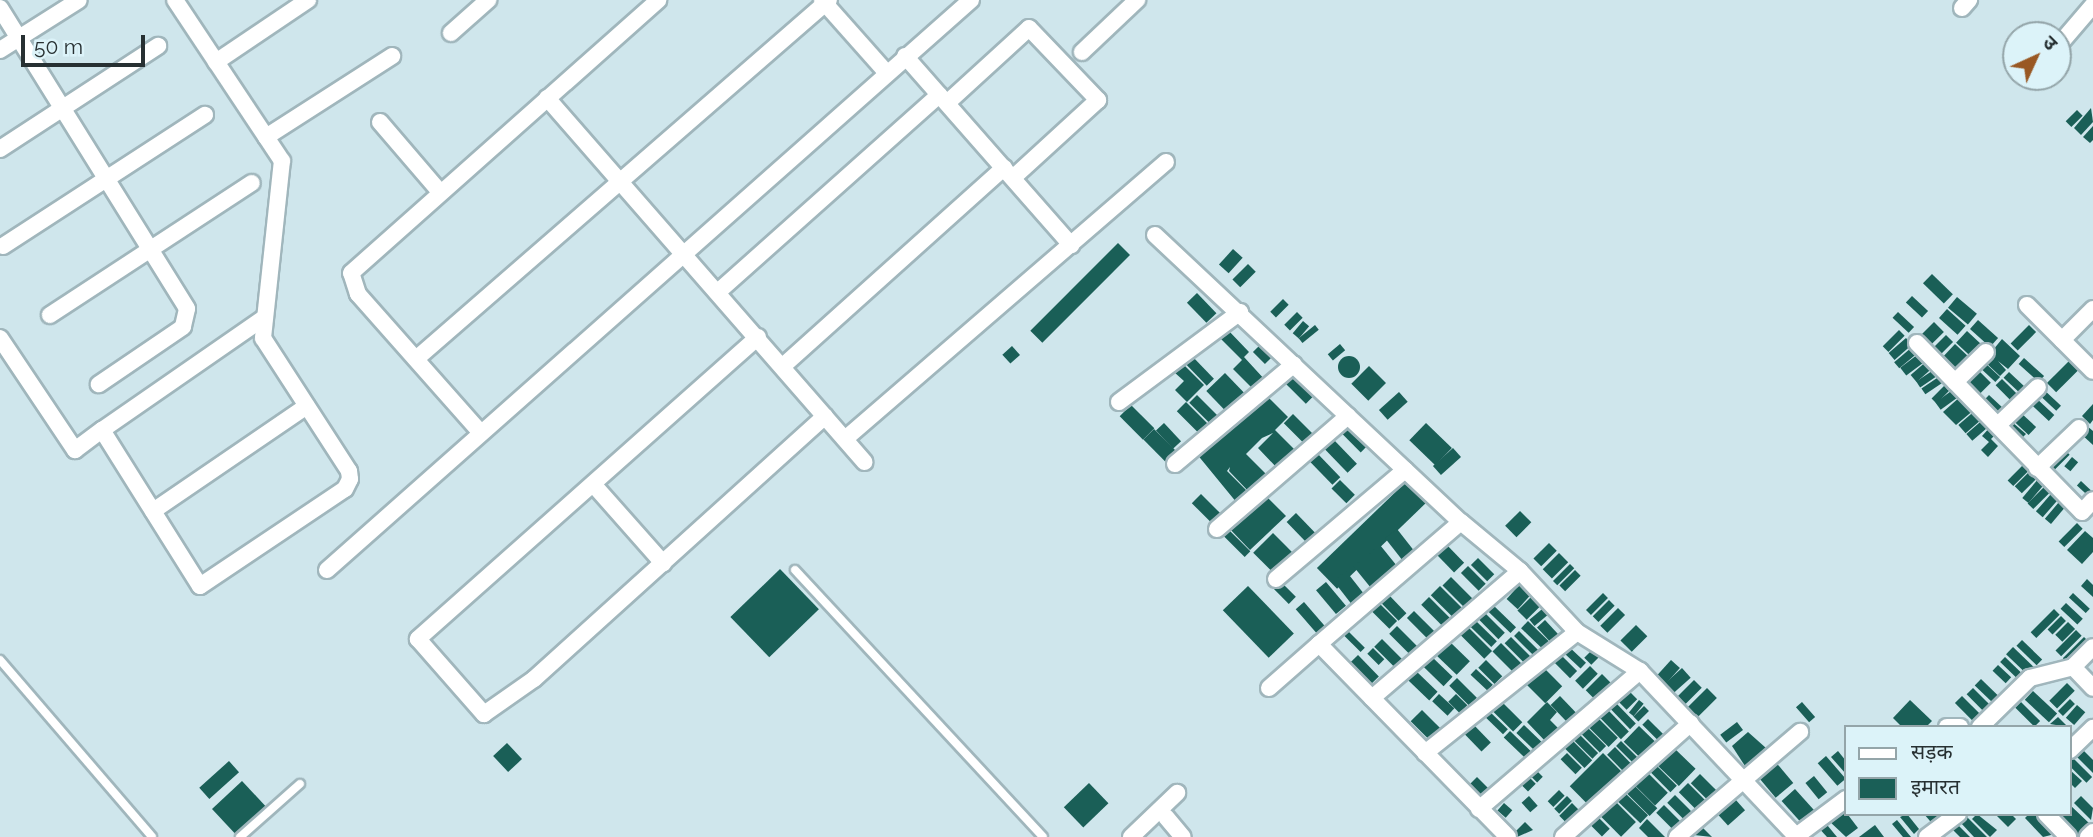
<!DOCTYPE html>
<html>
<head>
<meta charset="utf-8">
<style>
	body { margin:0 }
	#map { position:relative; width:2093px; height:837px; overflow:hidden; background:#cfe6ec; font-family:Raleway,"Noto Sans Devanagari",sans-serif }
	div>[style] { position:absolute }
	.building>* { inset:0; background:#1a5f57; transform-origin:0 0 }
	.round { border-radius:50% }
	.roads { filter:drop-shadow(2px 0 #a0b6bc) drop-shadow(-2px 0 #a0b6bc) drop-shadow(0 2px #a0b6bc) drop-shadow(0 -2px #a0b6bc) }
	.service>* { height:8px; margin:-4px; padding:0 4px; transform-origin:4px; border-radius:4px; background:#fff }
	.minor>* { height:16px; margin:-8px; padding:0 8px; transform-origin:8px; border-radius:8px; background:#fff }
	span { translate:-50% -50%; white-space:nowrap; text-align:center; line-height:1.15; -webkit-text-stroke:7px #dcf3f9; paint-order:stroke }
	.legend { position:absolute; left:1844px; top:725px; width:228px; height:91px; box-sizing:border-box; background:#dcf3f9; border:2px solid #94a5a9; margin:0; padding:9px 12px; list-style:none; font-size:21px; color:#273032 }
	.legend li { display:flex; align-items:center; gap:14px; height:35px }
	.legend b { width:35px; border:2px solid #94a5a9 }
	.north { position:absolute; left:2002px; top:21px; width:70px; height:70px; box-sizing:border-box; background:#dcf3f9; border:2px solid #94a5a9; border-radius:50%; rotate:45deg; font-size:19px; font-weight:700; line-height:28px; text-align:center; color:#273032 }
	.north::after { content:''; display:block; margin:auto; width:24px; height:32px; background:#995823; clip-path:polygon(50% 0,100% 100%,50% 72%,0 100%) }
	.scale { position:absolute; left:21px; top:35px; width:124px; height:32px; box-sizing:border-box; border:4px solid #273032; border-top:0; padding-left:9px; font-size:21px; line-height:24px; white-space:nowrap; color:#273032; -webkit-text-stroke:5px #dcf3f9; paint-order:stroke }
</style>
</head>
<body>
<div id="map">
	<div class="building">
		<i style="clip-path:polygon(2091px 108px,2093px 122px,2081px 135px,2074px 128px)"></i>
		<i style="left:2077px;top:110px;width:8px;height:16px;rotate:45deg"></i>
		<i style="clip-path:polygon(2093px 126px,2093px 140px,2090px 143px,2083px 137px)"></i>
		<i style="left:1118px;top:243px;width:17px;height:124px;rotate:45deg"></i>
		<i style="left:1233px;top:249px;width:13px;height:21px;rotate:42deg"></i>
		<i style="left:1248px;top:264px;width:11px;height:22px;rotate:45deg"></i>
		<i style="left:1932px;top:274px;width:29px;height:13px;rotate:44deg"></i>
		<i style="left:1197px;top:293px;width:28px;height:14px;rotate:46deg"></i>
		<i style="left:1912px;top:296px;width:22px;height:9px;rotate:43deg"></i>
		<i style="left:1957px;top:297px;width:26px;height:14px;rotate:40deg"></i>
		<i style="left:1283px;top:299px;width:8px;height:18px;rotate:45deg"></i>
		<i style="left:1947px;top:309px;width:25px;height:12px;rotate:42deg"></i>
		<i style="left:1297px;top:312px;width:8px;height:18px;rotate:45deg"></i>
		<i style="left:1898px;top:312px;width:22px;height:8px;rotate:43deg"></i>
		<i style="left:1978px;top:320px;width:27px;height:12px;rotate:42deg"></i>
		<i style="left:1303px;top:321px;width:8px;height:16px;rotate:40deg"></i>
		<i style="left:1934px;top:322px;width:14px;height:24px;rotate:45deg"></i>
		<i style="left:1315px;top:325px;width:6px;height:21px;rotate:51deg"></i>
		<i style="left:2029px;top:325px;width:10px;height:26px;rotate:45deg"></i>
		<i style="clip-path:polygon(1227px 329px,1249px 352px,1244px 357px,1266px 381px,1255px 391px,1233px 369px,1242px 360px,1219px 337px)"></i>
		<i style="left:1899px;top:330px;width:8px;height:23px;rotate:45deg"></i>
		<i style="left:1967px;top:331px;width:22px;height:16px;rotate:43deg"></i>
		<i style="left:1946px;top:335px;width:10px;height:18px;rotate:45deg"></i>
		<i style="left:1906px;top:338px;width:9px;height:23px;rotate:49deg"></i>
		<i style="clip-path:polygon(2002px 339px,2020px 356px,2008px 369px,1998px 361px,2006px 370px,2000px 376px,1984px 361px)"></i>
		<i style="left:1340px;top:344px;width:8px;height:16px;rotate:50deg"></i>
		<i style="left:1955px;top:344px;width:19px;height:23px;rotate:43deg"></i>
		<i style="left:1260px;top:345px;width:17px;height:10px;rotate:45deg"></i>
		<i style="left:1012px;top:346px;width:12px;height:13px;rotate:48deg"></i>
		<i style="left:1911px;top:348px;width:8px;height:22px;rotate:50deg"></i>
		<i style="left:1191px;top:355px;width:33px;height:10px;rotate:46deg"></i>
		<i style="left:1917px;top:355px;width:10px;height:21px;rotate:53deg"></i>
		<i class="round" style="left:1338px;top:356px;width:22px;height:22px"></i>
		<i style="left:2024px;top:358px;width:27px;height:8px;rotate:42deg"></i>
		<i style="left:2071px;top:359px;width:13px;height:34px;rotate:45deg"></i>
		<i style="left:1928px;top:360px;width:9px;height:23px;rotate:49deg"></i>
		<i style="left:1984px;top:362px;width:22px;height:7px;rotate:43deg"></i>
		<i style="clip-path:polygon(1182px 363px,1204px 385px,1187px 402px,1175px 390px,1184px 381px,1174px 372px)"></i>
		<i style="left:1369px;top:366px;width:24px;height:25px;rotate:45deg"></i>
		<i style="left:1976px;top:368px;width:21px;height:18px;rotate:45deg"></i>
		<i style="left:1932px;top:371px;width:7px;height:19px;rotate:56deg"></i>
		<i style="left:1291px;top:372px;width:33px;height:12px;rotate:45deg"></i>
		<i style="left:2009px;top:372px;width:23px;height:8px;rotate:43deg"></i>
		<i style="left:1225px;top:373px;width:33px;height:26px;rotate:46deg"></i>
		<i style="left:1943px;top:374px;width:7px;height:26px;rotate:56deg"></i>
		<i style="left:2002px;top:379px;width:21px;height:9px;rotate:45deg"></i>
		<i style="left:1945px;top:385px;width:7px;height:19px;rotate:45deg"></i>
		<i style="left:2042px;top:388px;width:26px;height:7px;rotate:43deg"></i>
		<i style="left:1954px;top:389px;width:9px;height:23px;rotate:54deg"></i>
		<i style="left:1399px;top:392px;width:13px;height:27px;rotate:48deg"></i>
		<i style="clip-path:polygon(1265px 394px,1288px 417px,1275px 430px,1296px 451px,1278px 469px,1258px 448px,1273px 433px,1262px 438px,1246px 454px,1269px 477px,1251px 494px,1229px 471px,1230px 467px,1227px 471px,1248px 492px,1237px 503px,1196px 453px,1239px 416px,1242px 419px)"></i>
		<i style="left:1197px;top:395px;width:35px;height:11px;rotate:45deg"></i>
		<i style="left:1989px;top:395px;width:22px;height:8px;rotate:43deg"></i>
		<i style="clip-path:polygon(1961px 396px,1975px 409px,1956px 425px,1943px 412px)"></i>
		<i style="left:2036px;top:398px;width:25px;height:8px;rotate:43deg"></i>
		<i style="left:1186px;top:402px;width:34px;height:13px;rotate:45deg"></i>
		<i style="clip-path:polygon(2093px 404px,2093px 420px,2090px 424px,2082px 416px)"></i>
		<i style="left:1131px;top:405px;width:33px;height:16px;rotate:45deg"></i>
		<i style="left:1978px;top:408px;width:11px;height:26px;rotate:49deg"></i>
		<i style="left:2020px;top:412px;width:22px;height:11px;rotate:43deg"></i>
		<i style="left:1293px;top:414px;width:34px;height:13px;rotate:45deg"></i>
		<i style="left:1986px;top:417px;width:9px;height:26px;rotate:49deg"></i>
		<i style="clip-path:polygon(2012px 422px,2026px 434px,2021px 439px,2008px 426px)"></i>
		<i style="left:1164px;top:423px;width:25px;height:11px;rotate:47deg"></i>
		<i style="left:1426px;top:423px;width:36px;height:24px;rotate:44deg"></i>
		<i style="clip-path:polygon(1992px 425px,1999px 431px,1991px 439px,1998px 446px,1988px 457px,1981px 450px,1989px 442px,1982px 436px)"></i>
		<i style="clip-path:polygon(2087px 426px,2093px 431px,2093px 445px,2080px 433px)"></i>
		<i style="left:1348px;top:427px;width:27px;height:9px;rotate:45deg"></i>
		<i style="left:1154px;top:429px;width:34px;height:15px;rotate:45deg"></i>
		<i style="left:1334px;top:440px;width:33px;height:13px;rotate:46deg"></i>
		<i style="left:1453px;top:448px;width:12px;height:27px;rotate:48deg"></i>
		<i style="left:2064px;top:449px;width:8px;height:29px;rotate:45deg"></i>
		<i style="left:1316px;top:452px;width:35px;height:11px;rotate:46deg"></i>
		<i style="left:2072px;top:457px;width:8px;height:12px;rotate:40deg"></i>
		<i style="left:2026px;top:462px;width:8px;height:26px;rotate:45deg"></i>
		<i style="left:2031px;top:470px;width:10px;height:23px;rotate:45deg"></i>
		<i style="left:2039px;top:478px;width:8px;height:26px;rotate:40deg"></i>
		<i style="left:1409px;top:479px;width:29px;height:128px;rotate:46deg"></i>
		<i style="left:1340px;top:480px;width:21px;height:12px;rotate:45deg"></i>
		<i style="left:2081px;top:481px;width:16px;height:6px;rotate:43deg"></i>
		<i style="left:2046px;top:485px;width:8px;height:26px;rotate:45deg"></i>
		<i style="left:1201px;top:494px;width:27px;height:13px;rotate:45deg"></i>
		<i style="left:2051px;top:494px;width:9px;height:23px;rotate:41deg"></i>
		<i style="clip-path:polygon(1267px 497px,1286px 516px,1250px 550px,1228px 527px,1255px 501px,1259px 506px)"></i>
		<i style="left:2059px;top:502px;width:8px;height:22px;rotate:40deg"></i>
		<i style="left:1520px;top:511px;width:16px;height:21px;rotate:45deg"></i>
		<i style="left:1296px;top:513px;width:32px;height:13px;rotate:46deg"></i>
		<i style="left:2077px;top:523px;width:8px;height:26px;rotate:45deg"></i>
		<i style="left:1227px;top:528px;width:33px;height:8px;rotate:45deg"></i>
		<i style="left:1397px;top:529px;width:28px;height:15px;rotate:52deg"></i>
		<i style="clip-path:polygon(2085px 531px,2093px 538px,2093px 552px,2082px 564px,2067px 550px)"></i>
		<i style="left:1273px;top:533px;width:30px;height:28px;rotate:45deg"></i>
		<i style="left:1444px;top:542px;width:29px;height:14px;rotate:46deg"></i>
		<i style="left:1549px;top:543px;width:11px;height:22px;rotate:45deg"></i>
		<i style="left:1380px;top:545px;width:27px;height:34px;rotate:51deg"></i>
		<i style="left:1559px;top:553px;width:13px;height:23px;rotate:45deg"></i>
		<i style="left:1478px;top:558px;width:23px;height:10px;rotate:45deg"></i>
		<i style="left:1570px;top:564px;width:6px;height:24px;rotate:45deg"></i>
		<i style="left:1468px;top:566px;width:25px;height:10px;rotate:45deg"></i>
		<i style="left:780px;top:569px;width:56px;height:69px;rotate:46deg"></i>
		<i style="left:1575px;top:570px;width:8px;height:22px;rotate:45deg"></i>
		<i style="left:1346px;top:571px;width:29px;height:16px;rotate:52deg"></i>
		<i style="left:1451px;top:577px;width:31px;height:12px;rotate:45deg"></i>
		<i style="clip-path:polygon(2087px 579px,2093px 585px,2093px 597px,2081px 586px)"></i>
		<i style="left:1281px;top:582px;width:21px;height:10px;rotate:45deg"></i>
		<i style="left:1326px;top:582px;width:31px;height:13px;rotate:50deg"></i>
		<i style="left:1522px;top:582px;width:15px;height:23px;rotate:42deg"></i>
		<i style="left:1248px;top:586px;width:66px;height:35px;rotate:46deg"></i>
		<i style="left:1440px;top:586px;width:33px;height:13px;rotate:45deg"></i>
		<i style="left:1387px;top:593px;width:28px;height:11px;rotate:46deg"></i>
		<i style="left:1603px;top:593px;width:7px;height:24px;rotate:45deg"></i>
		<i style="left:2073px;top:593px;width:23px;height:6px;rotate:43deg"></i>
		<i style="left:1533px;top:595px;width:13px;height:22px;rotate:45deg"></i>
		<i style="left:1429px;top:597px;width:31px;height:11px;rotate:45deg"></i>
		<i style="left:1609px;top:600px;width:8px;height:23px;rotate:45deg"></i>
		<i style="left:1304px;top:602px;width:32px;height:11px;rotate:49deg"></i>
		<i style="left:1378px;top:602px;width:27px;height:11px;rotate:45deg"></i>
		<i style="left:2066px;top:603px;width:23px;height:8px;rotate:43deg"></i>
		<i style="left:1493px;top:605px;width:32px;height:8px;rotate:44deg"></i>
		<i style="left:1547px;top:605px;width:8px;height:23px;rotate:50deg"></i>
		<i style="left:1618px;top:608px;width:10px;height:25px;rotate:45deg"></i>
		<i style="left:2054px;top:609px;width:8px;height:33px;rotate:45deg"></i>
		<i style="left:1414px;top:611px;width:33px;height:10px;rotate:45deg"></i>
		<i style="left:1485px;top:613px;width:28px;height:9px;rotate:45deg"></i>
		<i style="left:2061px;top:616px;width:7px;height:19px;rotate:45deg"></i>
		<i style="left:1545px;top:620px;width:19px;height:11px;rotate:47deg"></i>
		<i style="left:1476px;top:621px;width:29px;height:8px;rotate:44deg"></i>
		<i style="left:1528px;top:621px;width:29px;height:10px;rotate:44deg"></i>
		<i style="left:2068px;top:622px;width:10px;height:18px;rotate:45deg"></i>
		<i style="left:1636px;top:625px;width:16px;height:22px;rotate:45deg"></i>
		<i style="left:1397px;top:626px;width:30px;height:11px;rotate:45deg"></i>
		<i style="left:1468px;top:627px;width:34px;height:11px;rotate:45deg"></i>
		<i style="left:1345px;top:628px;width:28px;height:6px;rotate:45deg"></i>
		<i style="left:2076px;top:630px;width:8px;height:29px;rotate:45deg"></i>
		<i style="left:1519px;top:631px;width:27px;height:7px;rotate:45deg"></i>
		<i style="left:1511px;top:637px;width:30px;height:9px;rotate:45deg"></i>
		<i style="left:2084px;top:637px;width:7px;height:30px;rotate:45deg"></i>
		<i style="left:1382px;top:639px;width:31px;height:11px;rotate:45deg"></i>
		<i style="left:2022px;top:640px;width:28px;height:8px;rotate:44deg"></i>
		<i style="left:1449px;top:641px;width:29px;height:19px;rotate:44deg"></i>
		<i style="left:1501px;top:643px;width:30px;height:12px;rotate:45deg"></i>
		<i style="left:1567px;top:645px;width:26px;height:8px;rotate:43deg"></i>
		<i style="left:2013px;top:647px;width:33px;height:10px;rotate:44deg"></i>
		<i style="left:1373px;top:648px;width:16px;height:8px;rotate:45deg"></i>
		<i style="left:1592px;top:650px;width:10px;height:11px;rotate:45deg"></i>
		<i style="left:1558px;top:652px;width:27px;height:10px;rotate:45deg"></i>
		<i style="left:1358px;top:655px;width:30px;height:10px;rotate:46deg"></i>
		<i style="left:1431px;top:656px;width:30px;height:13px;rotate:44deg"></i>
		<i style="left:2005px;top:657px;width:32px;height:7px;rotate:44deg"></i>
		<i style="left:1486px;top:660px;width:23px;height:11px;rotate:45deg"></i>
		<i style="left:1671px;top:660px;width:12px;height:21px;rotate:42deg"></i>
		<i style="left:1541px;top:665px;width:30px;height:24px;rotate:45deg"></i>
		<i style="left:1998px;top:665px;width:18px;height:8px;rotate:43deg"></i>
		<i style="left:1590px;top:666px;width:11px;height:21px;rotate:45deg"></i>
		<i style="left:1682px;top:668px;width:13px;height:23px;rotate:48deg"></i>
		<i style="left:1476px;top:669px;width:23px;height:8px;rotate:43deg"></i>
		<i style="left:1416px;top:671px;width:30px;height:12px;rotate:44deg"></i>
		<i style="left:1602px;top:674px;width:20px;height:23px;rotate:45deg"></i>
		<i style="left:1457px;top:678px;width:28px;height:11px;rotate:45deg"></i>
		<i style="left:1981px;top:679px;width:29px;height:9px;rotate:44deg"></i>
		<i style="left:1694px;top:680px;width:11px;height:23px;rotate:45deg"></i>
		<i style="left:2067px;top:683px;width:11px;height:25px;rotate:45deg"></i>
		<i style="left:1707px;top:688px;width:14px;height:27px;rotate:45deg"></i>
		<i style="left:1973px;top:688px;width:28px;height:9px;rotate:45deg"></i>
		<i style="left:1628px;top:690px;width:13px;height:15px;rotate:45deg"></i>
		<i style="left:2033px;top:691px;width:33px;height:12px;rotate:43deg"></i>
		<i style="left:1439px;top:694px;width:21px;height:10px;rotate:43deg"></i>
		<i style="left:1456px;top:694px;width:16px;height:11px;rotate:45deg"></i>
		<i style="left:1560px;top:696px;width:28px;height:13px;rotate:46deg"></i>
		<i style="left:1962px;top:696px;width:33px;height:10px;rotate:45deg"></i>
		<i style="left:1499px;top:699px;width:33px;height:13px;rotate:45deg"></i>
		<i style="left:2070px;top:699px;width:7px;height:17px;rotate:45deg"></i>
		<i style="left:1639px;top:700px;width:6px;height:16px;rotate:39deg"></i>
		<i style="clip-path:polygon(1910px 700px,1932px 721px,1926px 727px,1902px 727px,1893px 718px)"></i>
		<i style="clip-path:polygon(1547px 702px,1557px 712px,1550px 720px,1560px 730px,1547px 743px,1527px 722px)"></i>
		<i style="left:1615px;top:702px;width:30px;height:8px;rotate:46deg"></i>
		<i style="left:1802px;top:702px;width:20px;height:8px;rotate:49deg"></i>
		<i style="left:2021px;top:702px;width:27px;height:8px;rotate:45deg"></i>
		<i style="left:2077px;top:705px;width:11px;height:17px;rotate:41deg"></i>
		<i style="left:1644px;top:706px;width:7px;height:15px;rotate:45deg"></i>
		<i style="left:1487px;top:709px;width:29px;height:7px;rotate:44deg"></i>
		<i style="left:1422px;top:710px;width:28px;height:16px;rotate:45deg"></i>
		<i style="left:1608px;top:710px;width:30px;height:11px;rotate:46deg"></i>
		<i style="clip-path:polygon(2058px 717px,2068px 727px,2050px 724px)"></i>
		<i style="left:1598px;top:718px;width:28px;height:13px;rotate:45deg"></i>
		<i style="left:1648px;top:719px;width:27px;height:8px;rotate:45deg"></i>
		<i style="left:1470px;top:721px;width:30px;height:13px;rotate:46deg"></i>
		<i style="left:1737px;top:722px;width:10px;height:21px;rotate:53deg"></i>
		<i style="left:1524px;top:725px;width:30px;height:11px;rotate:44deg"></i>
		<i style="left:1639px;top:726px;width:28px;height:22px;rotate:44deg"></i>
		<i style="left:1587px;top:727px;width:27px;height:9px;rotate:45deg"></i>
		<i style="left:1510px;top:731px;width:29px;height:9px;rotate:44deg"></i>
		<i style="clip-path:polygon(1748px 732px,1766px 748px,1745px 766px,1732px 746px)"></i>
		<i style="left:1579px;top:734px;width:27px;height:8px;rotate:45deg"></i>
		<i style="left:1571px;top:739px;width:30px;height:11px;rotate:45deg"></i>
		<i style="left:1621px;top:741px;width:27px;height:7px;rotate:45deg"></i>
		<i style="left:507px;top:743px;width:22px;height:19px;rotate:47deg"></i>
		<i style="left:1615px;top:747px;width:28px;height:11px;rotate:46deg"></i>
		<i style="left:1674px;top:748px;width:30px;height:24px;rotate:44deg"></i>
		<i style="clip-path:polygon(2082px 749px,2093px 760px,2093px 773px,2076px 756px)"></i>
		<i style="clip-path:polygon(1838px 751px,1846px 761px,1846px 774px,1831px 757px)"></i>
		<i style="left:1567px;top:753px;width:21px;height:9px;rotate:45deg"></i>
		<i style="left:1603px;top:753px;width:31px;height:47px;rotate:45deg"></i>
		<i style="left:1826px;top:756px;width:30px;height:11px;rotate:49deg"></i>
		<i style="left:2073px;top:758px;width:27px;height:8px;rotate:45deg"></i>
		<i style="left:1774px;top:760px;width:30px;height:23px;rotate:50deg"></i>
		<i style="left:229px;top:761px;width:15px;height:40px;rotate:48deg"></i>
		<i style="left:1657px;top:766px;width:28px;height:9px;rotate:45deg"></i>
		<i style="left:1535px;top:769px;width:11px;height:8px;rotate:45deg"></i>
		<i style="clip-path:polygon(2070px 770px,2082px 781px,2075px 788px,2070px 783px)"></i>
		<i style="left:1648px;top:773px;width:28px;height:18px;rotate:45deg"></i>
		<i style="left:1700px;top:774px;width:28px;height:13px;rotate:45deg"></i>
		<i style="left:1528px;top:776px;width:11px;height:11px;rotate:45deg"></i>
		<i style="left:1814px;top:776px;width:21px;height:11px;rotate:51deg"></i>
		<i style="left:1477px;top:777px;width:17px;height:11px;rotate:45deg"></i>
		<i style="left:242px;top:781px;width:38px;height:41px;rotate:47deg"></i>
		<i style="left:1089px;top:783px;width:28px;height:35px;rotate:46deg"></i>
		<i style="left:1688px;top:783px;width:30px;height:13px;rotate:45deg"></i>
		<i style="left:1634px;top:785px;width:33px;height:11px;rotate:45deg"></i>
		<i style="left:1795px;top:789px;width:30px;height:18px;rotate:48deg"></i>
		<i style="left:1559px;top:790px;width:8px;height:16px;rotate:45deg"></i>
		<i style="left:1625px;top:793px;width:32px;height:11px;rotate:44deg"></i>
		<i style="left:1675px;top:795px;width:30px;height:11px;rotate:45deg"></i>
		<i style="left:1529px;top:796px;width:13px;height:10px;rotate:48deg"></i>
		<i style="left:1567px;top:796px;width:7px;height:18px;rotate:45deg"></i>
		<i style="clip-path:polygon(2081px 796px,2093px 808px,2091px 820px,2074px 803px)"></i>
		<i style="left:1735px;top:799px;width:15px;height:23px;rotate:48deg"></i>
		<i style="left:1614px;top:800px;width:31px;height:21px;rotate:45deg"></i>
		<i style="left:1504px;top:803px;width:11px;height:10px;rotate:41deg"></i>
		<i style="left:1572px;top:803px;width:14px;height:18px;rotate:45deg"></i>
		<i style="left:1664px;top:805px;width:25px;height:11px;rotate:45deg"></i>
		<i style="clip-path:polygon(2070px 805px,2090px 824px,2077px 837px,2055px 818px,2070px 814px)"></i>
		<i style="clip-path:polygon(1842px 807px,1858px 828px,1846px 837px,1827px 819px)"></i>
		<i style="clip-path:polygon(1907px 814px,1919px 829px,1914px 834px,1900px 817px)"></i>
		<i style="clip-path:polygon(1924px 814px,1937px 814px,1943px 822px,1936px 828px)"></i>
		<i style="clip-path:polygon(1977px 814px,1997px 830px,1990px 837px,1972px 819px)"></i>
		<i style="clip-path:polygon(1995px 814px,2011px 814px,2016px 819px,2008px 827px)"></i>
		<i style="clip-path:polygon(2029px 814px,2035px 814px,2055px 834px,2043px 837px,2025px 818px)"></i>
		<i style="left:1597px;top:816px;width:18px;height:11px;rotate:45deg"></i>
		<i style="clip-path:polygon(1966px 816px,1987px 837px,1974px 837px,1960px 822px)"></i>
		<i style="clip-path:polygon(1647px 819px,1665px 837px,1648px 837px,1639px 828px)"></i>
		<i style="clip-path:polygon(1823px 820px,1837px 837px,1827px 837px,1816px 825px)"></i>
		<i style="clip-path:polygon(1897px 820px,1911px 837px,1903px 837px,1892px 824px)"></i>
		<i style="clip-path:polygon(1525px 822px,1533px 830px,1517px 837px,1514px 833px)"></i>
		<i style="clip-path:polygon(1957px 824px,1970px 837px,1960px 837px,1952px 829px)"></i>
		<i style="clip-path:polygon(1875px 825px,1884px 837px,1859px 837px)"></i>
		<i style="clip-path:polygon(1702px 827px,1712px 837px,1694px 835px)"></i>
	</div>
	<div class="roads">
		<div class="service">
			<i style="left:795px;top:570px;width:364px;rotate:47.1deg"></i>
			<i style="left:0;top:660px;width:233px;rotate:49.3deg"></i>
			<i style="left:240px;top:837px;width:80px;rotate:-41.5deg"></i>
		</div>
		<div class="minor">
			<i style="left:822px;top:0;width:96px;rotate:48.4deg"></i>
			<i style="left:0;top:8px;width:354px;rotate:58.1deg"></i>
			<i style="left:187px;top:309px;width:18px;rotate:103deg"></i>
			<i style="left:183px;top:327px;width:102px;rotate:145.8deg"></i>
			<i style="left:1962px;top:8px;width:11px;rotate:-49deg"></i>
			<i style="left:451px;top:33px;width:50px;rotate:-41.7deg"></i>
			<i style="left:2058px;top:46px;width:54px;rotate:-49.5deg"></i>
			<i style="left:0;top:50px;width:93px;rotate:-32.3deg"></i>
			<i style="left:1082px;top:52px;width:76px;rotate:-43.4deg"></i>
			<i style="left:905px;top:56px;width:252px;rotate:48.7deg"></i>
			<i style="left:216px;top:62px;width:111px;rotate:-34deg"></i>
			<i style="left:547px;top:98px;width:483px;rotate:48.9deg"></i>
			<i style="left:947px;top:103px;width:111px;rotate:-42.4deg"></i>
			<i style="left:1029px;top:28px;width:100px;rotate:46.2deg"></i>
			<i style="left:1098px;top:100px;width:115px;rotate:137.5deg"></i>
			<i style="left:380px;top:122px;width:92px;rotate:49.4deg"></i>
			<i style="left:266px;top:137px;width:150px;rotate:-32.7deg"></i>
			<i style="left:0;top:149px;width:189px;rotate:-33.1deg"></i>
			<i style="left:1155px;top:235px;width:420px;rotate:43.2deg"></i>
			<i style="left:1461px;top:522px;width:77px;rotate:39.7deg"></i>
			<i style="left:1520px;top:571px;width:83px;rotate:46.9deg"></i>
			<i style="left:1577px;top:632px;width:74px;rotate:31.8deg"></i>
			<i style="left:1640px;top:671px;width:228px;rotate:46.6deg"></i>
			<i style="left:3px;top:246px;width:241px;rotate:-33deg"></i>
			<i style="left:719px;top:291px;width:295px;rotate:-41.7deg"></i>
			<i style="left:2027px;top:305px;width:93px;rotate:45deg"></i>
			<i style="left:50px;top:315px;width:241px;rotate:-33.2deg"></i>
			<i style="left:758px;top:337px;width:455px;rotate:138.4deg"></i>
			<i style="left:418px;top:639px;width:100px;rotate:48.7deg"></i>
			<i style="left:484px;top:714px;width:61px;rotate:-35deg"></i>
			<i style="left:534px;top:679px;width:392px;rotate:-42.1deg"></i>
			<i style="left:0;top:338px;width:135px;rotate:56.2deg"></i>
			<i style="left:75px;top:450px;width:34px;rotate:-37deg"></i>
			<i style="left:102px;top:430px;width:184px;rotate:57.9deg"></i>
			<i style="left:200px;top:586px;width:174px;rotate:-33.8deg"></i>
			<i style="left:345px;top:489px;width:11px;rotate:-63deg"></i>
			<i style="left:350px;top:479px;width:8px;rotate:-97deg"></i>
			<i style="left:349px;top:471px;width:158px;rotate:-122.9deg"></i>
			<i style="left:263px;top:338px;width:178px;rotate:-83.9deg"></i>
			<i style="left:282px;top:161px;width:193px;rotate:-123.6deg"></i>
			<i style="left:2062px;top:340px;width:44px;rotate:-45deg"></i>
			<i style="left:1917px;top:343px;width:236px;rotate:45.7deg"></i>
			<i style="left:2082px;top:512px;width:16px;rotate:-47deg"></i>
			<i style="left:416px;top:359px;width:547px;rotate:-41deg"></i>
			<i style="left:783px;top:366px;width:297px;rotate:-41.9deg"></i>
			<i style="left:1955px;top:382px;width:43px;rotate:-44.1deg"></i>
			<i style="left:1119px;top:402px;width:151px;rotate:-36.6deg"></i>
			<i style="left:1998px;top:425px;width:55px;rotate:-43.5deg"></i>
			<i style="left:102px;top:430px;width:198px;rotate:-34.7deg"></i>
			<i style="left:481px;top:433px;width:186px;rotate:-131.5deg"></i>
			<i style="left:358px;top:294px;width:22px;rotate:-108deg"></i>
			<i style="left:351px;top:273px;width:411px;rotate:-41.6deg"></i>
			<i style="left:845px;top:439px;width:424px;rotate:-40.8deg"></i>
			<i style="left:1175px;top:464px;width:155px;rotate:-40deg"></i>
			<i style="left:2037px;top:468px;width:58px;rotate:-43.6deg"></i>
			<i style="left:593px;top:484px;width:106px;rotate:48.5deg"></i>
			<i style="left:153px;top:511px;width:186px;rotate:-34.3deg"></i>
			<i style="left:1217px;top:529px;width:173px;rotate:-40.8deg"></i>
			<i style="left:327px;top:570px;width:860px;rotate:-41.51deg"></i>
			<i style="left:1276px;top:579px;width:169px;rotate:-40.2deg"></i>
			<i style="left:1319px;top:644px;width:187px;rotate:-40.7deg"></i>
			<i style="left:2073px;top:667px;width:29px;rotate:46deg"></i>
			<i style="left:1269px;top:688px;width:67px;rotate:-41.3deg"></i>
			<i style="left:1319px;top:644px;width:270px;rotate:45.6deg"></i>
			<i style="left:1372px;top:698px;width:195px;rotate:-40.6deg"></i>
			<i style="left:1947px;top:727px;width:13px"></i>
			<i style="left:1980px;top:727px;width:70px;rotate:-44.4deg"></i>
			<i style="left:2030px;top:678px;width:44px;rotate:-14.3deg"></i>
			<i style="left:2073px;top:667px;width:28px;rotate:-45deg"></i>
			<i style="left:2070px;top:750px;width:32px;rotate:-44deg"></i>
			<i style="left:1425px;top:753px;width:194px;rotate:-38.5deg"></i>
			<i style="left:1479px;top:809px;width:212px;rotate:-40.6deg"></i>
			<i style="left:2046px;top:814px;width:32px;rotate:46deg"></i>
			<i style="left:1166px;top:817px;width:26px;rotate:50deg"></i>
			<i style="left:1131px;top:837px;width:64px;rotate:-43.7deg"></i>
			<i style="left:1563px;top:837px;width:171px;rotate:-41.7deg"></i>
			<i style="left:1677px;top:837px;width:162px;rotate:-40.5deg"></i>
			<i style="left:1795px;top:837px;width:64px;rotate:-36.7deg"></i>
			<i style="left:1927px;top:837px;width:39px;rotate:-37deg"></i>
			<i style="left:2088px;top:837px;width:7px;rotate:-45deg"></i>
		</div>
	</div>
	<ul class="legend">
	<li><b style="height:9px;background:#fff"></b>सड़क</li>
	<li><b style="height:19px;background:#1a5f57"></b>इमारत</li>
	</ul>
	<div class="north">उ</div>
	<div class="scale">50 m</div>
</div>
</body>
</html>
